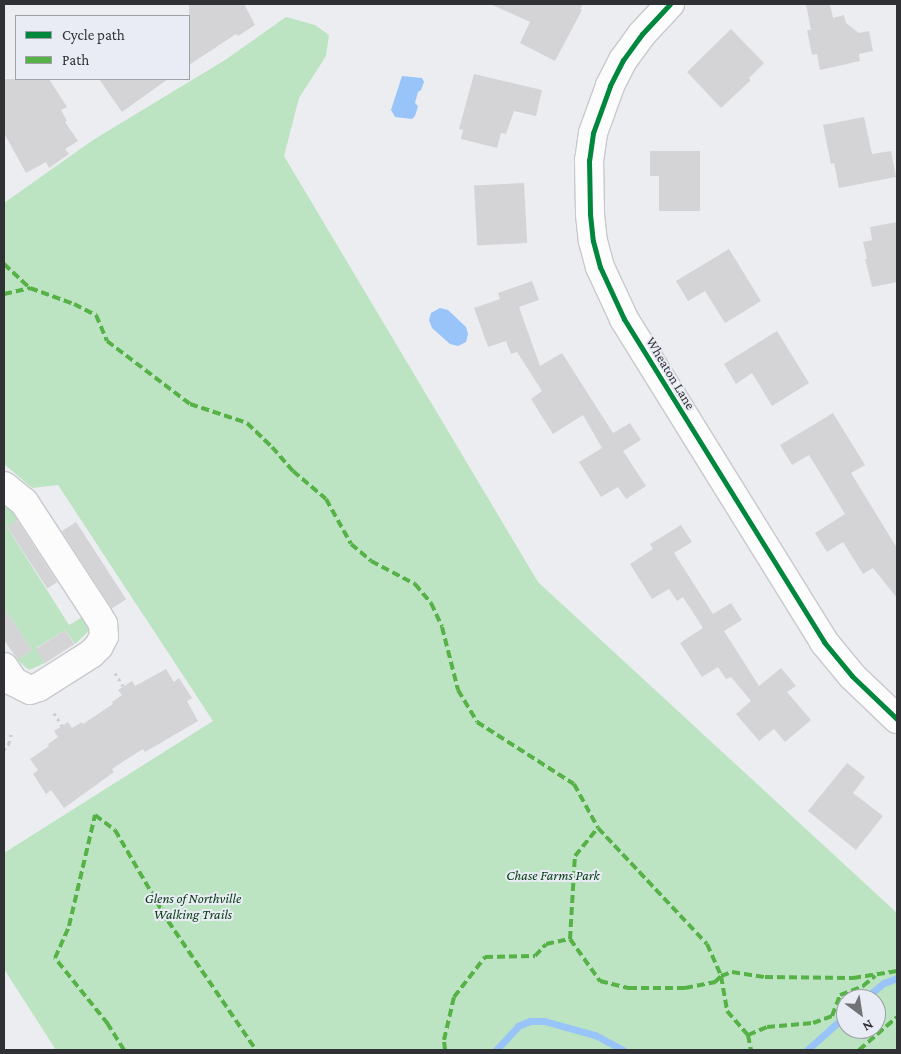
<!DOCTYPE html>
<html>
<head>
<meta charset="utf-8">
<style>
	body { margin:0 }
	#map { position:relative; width:901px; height:1054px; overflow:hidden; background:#ecedf1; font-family:"Crimson Pro",serif }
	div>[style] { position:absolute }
	.green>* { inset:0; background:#bce4c2 }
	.water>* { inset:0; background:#98c4f9 }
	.stream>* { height:7px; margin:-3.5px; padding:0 3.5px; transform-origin:3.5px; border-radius:3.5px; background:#98c4f9 }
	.building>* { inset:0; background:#d4d4d7; transform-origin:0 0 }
	.path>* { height:3px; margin-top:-1.5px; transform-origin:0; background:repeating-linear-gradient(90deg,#cbccce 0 2.5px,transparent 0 6.5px) }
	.roads { filter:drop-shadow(1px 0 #c8c9cc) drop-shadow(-1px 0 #c8c9cc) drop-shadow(0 1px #c8c9cc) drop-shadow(0 -1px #c8c9cc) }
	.minor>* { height:28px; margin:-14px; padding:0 14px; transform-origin:14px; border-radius:14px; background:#fcfcfd }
	.quiet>* { height:4px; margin-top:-2px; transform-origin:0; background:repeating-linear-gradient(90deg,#56b246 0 8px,transparent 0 12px) }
	.cycleway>* { height:5px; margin:-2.5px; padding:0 2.5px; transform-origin:2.5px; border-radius:2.5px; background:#00873e }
	span { translate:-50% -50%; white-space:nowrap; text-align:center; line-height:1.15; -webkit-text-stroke:4px #e9ecf4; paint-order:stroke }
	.street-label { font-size:14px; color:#303134 }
	.park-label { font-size:14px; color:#003b0f; font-style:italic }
	.frame { position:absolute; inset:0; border:5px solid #303134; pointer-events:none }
	.legend { position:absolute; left:15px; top:15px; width:175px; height:65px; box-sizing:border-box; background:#e9ecf4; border:1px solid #9fa1a7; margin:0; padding:6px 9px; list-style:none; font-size:15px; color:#303134 }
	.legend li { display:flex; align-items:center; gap:10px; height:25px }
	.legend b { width:25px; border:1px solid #9fa1a7 }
	.north { position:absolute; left:836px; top:989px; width:50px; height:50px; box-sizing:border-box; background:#e9ecf4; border:1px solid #9fa1a7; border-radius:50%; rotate:149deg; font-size:14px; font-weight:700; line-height:20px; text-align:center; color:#303134 }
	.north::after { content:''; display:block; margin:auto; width:18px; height:22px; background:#727376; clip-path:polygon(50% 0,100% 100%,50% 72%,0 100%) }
</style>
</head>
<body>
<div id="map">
	<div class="green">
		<i style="clip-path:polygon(evenodd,286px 17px,315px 25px,329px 35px,326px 56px,299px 98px,284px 156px,538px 582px,897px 913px,897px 1050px,56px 1050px,4px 969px,4px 853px,213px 721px,58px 485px,32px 488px,4px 464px,4px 203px,93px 140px,225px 60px,286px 17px,846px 999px,876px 999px,876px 1029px,846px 1029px,846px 999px)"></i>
		<i style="clip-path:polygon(4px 500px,23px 516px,7px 527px,69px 625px,86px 615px,90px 630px,75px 644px,65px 630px,36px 648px,45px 663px,29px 670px,17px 660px,32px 650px,4px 608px)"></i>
	</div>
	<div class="water">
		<i style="clip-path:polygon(402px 76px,422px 78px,424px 82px,421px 90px,418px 92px,415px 103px,418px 106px,415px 116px,412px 119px,395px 117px,391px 110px)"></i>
		<i style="clip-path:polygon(440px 308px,448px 310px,466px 327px,468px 334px,466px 342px,458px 346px,450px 344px,432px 328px,429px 320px,431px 313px)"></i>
	</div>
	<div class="stream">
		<i style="left:864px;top:999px;width:26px;rotate:-39deg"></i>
		<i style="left:884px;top:983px;width:14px;rotate:-21deg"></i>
		<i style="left:496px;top:1050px;width:33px;rotate:-47deg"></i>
		<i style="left:518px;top:1026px;width:13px;rotate:-23deg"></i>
		<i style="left:530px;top:1021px;width:14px"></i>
		<i style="left:544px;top:1021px;width:53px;rotate:15.4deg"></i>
		<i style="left:595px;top:1035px;width:32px;rotate:28deg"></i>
		<i style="left:807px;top:1050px;width:52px;rotate:-41.9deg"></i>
	</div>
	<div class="building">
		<i style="clip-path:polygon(189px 4px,244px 4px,255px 25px,238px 36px,236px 34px,189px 65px)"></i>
		<i style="clip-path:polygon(490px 4px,583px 4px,580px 9px,582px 10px,555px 61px,520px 43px,530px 22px)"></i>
		<i style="clip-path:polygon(806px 4px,830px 4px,833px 18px,844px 15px,846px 23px,859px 33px,869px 31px,873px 51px,859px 54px,860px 61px,820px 70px,817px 54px,812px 55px,807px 30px,811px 30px)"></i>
		<i style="clip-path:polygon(731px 29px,764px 63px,749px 78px,751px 80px,721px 108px,687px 72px)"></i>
		<i style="clip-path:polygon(474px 74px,542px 90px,536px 116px,514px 111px,506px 134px,501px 133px,497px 148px,461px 139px,463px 130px,459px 129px)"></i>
		<i style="clip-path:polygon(4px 79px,49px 79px,67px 107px,61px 110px,67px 121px,65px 122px,78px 141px,65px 149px,69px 154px,49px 168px,46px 162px,26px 173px,4px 133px)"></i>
		<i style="clip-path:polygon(99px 79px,168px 79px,122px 112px)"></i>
		<i style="clip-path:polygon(864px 117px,872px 154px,891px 151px,896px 177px,839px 188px,834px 163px,831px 164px,823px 125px)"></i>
		<i style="clip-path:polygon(650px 151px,700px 151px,700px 211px,659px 211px,659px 176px,650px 176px)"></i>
		<i style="left:524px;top:183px;width:60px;height:50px;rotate:87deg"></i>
		<i style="clip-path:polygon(897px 222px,897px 282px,872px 287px,865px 259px,867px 259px,863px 242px,872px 240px,870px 227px)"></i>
		<i style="clip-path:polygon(729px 249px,761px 301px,725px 323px,705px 291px,688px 301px,676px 281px)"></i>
		<i style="clip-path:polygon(532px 281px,539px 300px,519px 307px,540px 366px,562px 353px,613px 433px,630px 423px,641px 440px,623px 451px,646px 486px,626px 499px,618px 487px,601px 497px,579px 462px,602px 448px,583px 415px,553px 434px,531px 399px,542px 391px,517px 352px,511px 354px,506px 341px,488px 347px,474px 308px,500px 299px,498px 293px)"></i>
		<i style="clip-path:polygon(777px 331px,809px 383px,772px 406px,752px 373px,736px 384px,724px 364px)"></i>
		<i style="clip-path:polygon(833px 413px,865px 465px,851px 473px,897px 548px,897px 598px,873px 568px,863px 574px,843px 542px,827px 552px,815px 533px,845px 514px,809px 455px,792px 465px,780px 445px)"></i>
		<i style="left:17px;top:520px;width:74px;height:12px;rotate:57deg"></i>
		<i style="left:76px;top:522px;width:92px;height:17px;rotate:57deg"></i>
		<i style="clip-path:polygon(681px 525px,692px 542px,674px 553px,713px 614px,731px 603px,742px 620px,724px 631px,759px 686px,781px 668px,796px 686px,787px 692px,811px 720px,785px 742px,774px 729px,759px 741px,736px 714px,751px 701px,731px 677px,726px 679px,718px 667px,702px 677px,680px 643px,703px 628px,683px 597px,677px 601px,669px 589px,652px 599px,630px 564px,653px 549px,650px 544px)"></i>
		<i style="clip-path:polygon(4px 608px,32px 650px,18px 660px,4px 640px)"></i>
		<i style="left:65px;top:630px;width:17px;height:35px;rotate:57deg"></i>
		<i style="clip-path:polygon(166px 669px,174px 682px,179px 678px,192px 698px,187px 701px,198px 721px,145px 752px,143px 749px,127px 759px,112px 769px,114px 772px,64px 808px,51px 790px,46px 794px,33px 774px,38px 770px,30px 759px,49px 746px,48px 744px,58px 737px,54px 731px,68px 722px,72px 728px,82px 722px,83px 724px,113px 704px,112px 702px,122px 695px,118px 690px,132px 681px,135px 686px)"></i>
		<i style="clip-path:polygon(847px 763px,865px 777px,853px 793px,883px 816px,856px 850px,808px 811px)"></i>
	</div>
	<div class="path">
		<i style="left:111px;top:15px;width:1px;rotate:90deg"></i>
		<i style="left:115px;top:673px;width:15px;rotate:58deg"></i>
		<i style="left:54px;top:713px;width:15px;rotate:58deg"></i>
		<i style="left:4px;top:750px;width:9px;rotate:-54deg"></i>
		<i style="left:9px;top:743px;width:12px;rotate:-76deg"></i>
	</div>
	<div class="roads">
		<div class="minor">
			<i style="left:670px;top:4px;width:41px;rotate:133deg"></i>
			<i style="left:642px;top:34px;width:32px;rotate:126deg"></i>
			<i style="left:623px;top:60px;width:29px;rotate:117deg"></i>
			<i style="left:610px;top:86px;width:50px;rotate:109.9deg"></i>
			<i style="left:593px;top:133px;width:27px;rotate:98deg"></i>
			<i style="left:589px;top:160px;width:54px;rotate:88.9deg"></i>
			<i style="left:590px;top:214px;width:27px;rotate:84deg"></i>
			<i style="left:593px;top:241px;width:27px;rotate:75deg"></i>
			<i style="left:600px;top:267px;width:57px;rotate:65.2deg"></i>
			<i style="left:624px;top:319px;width:380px;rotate:58.2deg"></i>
			<i style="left:824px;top:642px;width:44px;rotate:50.5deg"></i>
			<i style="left:852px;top:676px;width:62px;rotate:43.7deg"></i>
			<i style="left:4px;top:486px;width:26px;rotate:39deg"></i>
			<i style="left:24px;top:502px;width:134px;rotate:56.9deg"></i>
			<i style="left:97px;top:614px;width:12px;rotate:59deg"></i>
			<i style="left:103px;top:624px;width:12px;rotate:85deg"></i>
			<i style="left:104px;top:636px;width:11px;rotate:117deg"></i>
			<i style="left:99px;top:646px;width:11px;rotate:135deg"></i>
			<i style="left:91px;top:654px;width:62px;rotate:147.6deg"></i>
			<i style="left:39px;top:687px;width:9px;rotate:162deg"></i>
			<i style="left:30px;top:690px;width:18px;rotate:-153deg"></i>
			<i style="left:14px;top:682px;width:18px;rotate:-124deg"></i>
		</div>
	</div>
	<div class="quiet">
		<i style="left:4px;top:264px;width:35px;rotate:43deg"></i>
		<i style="left:4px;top:294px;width:27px;rotate:-13deg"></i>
		<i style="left:30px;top:288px;width:47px;rotate:20deg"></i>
		<i style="left:74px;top:304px;width:25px;rotate:27deg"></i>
		<i style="left:96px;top:315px;width:28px;rotate:67deg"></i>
		<i style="left:107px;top:341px;width:104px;rotate:37.2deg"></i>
		<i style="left:190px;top:404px;width:60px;rotate:18.4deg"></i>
		<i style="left:247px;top:423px;width:35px;rotate:44deg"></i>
		<i style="left:272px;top:447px;width:32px;rotate:49deg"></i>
		<i style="left:293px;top:471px;width:43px;rotate:40.3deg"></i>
		<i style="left:326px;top:499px;width:51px;rotate:60.9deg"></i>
		<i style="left:351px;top:544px;width:26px;rotate:40deg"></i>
		<i style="left:371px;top:561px;width:50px;rotate:27.6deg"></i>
		<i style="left:415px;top:584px;width:25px;rotate:50deg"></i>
		<i style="left:431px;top:603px;width:26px;rotate:65deg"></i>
		<i style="left:442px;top:627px;width:65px;rotate:75.7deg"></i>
		<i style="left:458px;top:690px;width:37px;rotate:59deg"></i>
		<i style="left:477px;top:722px;width:115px;rotate:32.6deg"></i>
		<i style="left:574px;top:784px;width:50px;rotate:61.4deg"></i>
		<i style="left:598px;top:828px;width:159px;rotate:46.8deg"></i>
		<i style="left:707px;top:944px;width:35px;rotate:66deg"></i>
		<i style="left:721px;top:976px;width:36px;rotate:80deg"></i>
		<i style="left:727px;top:1011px;width:32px;rotate:49deg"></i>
		<i style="left:748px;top:1035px;width:15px;rotate:79deg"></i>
		<i style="left:570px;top:939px;width:52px;rotate:54.5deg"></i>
		<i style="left:600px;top:981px;width:30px;rotate:14deg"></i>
		<i style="left:629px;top:988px;width:56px"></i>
		<i style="left:685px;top:988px;width:31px;rotate:-11deg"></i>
		<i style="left:715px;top:982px;width:8px;rotate:-45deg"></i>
		<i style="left:721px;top:976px;width:12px;rotate:-20deg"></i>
		<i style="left:732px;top:972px;width:33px;rotate:9deg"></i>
		<i style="left:765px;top:977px;width:88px;rotate:0.7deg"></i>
		<i style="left:853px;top:978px;width:45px;rotate:-9deg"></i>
		<i style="left:748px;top:1035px;width:21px;rotate:-23deg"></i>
		<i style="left:767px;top:1027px;width:46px;rotate:-5deg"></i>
		<i style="left:813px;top:1023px;width:20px;rotate:-20deg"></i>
		<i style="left:832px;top:1016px;width:22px;rotate:-69deg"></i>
		<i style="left:840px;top:995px;width:25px;rotate:-21deg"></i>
		<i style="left:863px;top:986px;width:16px;rotate:-40deg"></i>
		<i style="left:124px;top:1050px;width:31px;rotate:-122deg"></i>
		<i style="left:108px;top:1024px;width:85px;rotate:-128.8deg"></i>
		<i style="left:55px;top:958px;width:35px;rotate:-66deg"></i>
		<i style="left:69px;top:926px;width:114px;rotate:-76.8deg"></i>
		<i style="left:95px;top:815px;width:25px;rotate:37deg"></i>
		<i style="left:115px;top:830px;width:105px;rotate:59.8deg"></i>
		<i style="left:168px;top:921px;width:156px;rotate:55.7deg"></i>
		<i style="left:445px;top:1050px;width:10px;rotate:-96deg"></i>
		<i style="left:444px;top:1040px;width:44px;rotate:-76.9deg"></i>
		<i style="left:454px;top:997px;width:51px;rotate:-52.2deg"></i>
		<i style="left:485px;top:957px;width:50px;rotate:-1.1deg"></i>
		<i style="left:535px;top:956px;width:16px;rotate:-47deg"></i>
		<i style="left:546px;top:944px;width:25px;rotate:-12deg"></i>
		<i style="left:570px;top:939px;width:83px;rotate:-86.6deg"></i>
		<i style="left:575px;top:856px;width:36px;rotate:-51deg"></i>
		<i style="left:859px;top:1050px;width:50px;rotate:-41deg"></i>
	</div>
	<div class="cycleway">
		<i style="left:670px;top:4px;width:41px;rotate:133deg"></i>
		<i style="left:642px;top:34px;width:32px;rotate:126deg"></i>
		<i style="left:623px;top:60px;width:29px;rotate:117deg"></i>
		<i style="left:610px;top:86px;width:50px;rotate:109.9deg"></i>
		<i style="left:593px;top:133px;width:27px;rotate:98deg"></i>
		<i style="left:589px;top:160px;width:54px;rotate:88.9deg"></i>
		<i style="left:590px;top:214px;width:27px;rotate:84deg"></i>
		<i style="left:593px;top:241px;width:27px;rotate:75deg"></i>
		<i style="left:600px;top:267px;width:57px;rotate:65.2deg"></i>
		<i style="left:624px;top:319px;width:380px;rotate:58.2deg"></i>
		<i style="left:824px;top:642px;width:44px;rotate:50.5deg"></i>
		<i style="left:852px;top:676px;width:62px;rotate:43.7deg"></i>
	</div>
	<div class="street-label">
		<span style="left:671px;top:373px;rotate:59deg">Wheaton Lane</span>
	</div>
	<div class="park-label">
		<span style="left:553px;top:875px">Chase Farms Park</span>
		<span style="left:193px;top:906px">Glens of Northville<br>Walking Trails</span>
	</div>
	<div class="frame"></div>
	<ul class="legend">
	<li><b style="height:6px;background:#00873e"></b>Cycle path</li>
	<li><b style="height:6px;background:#56b246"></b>Path</li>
	</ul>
	<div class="north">N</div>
</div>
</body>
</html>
